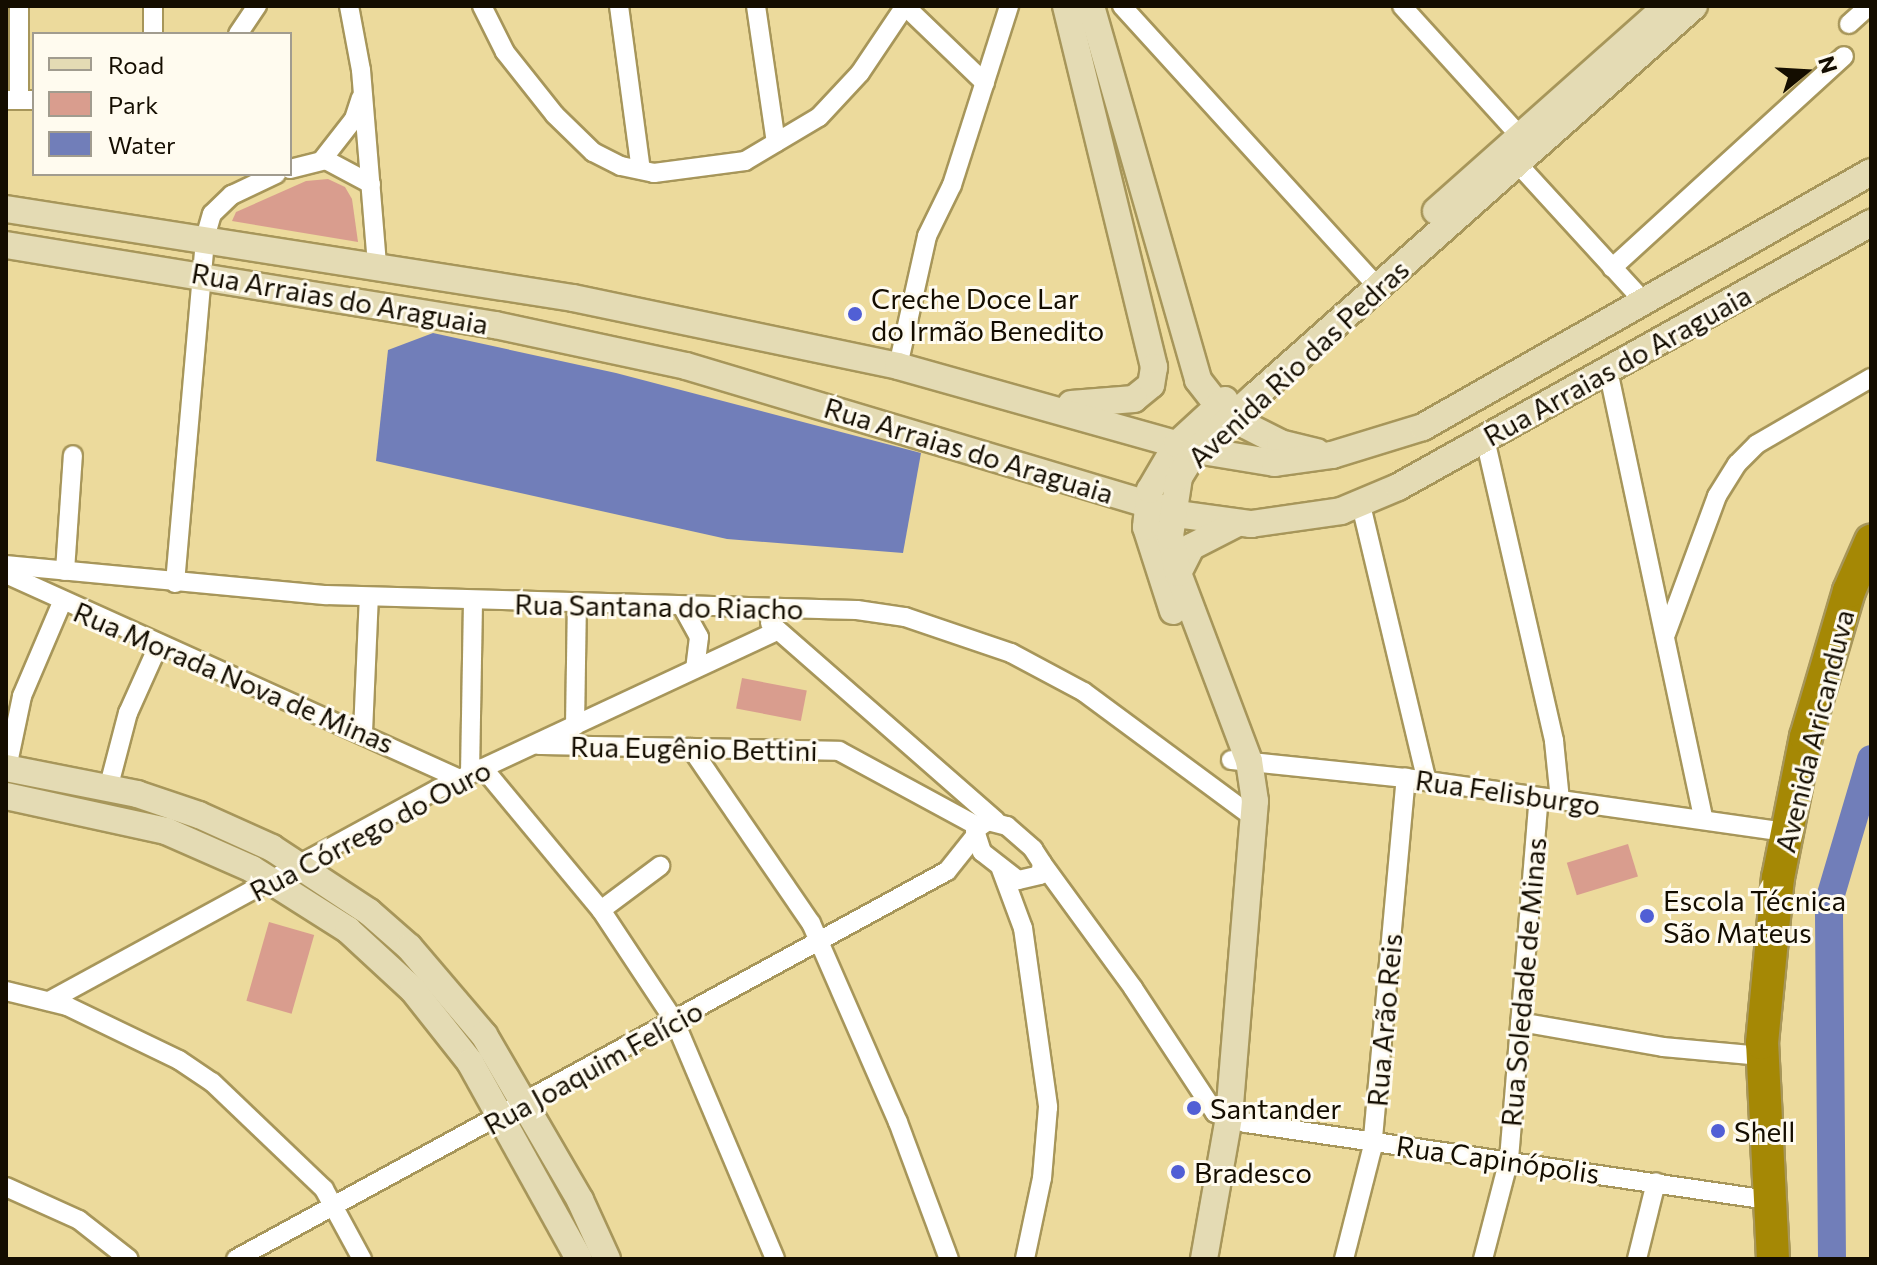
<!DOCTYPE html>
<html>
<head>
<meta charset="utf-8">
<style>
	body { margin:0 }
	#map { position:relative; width:1877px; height:1265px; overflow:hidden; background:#ecda9c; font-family:Commissioner,sans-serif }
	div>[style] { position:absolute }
	.green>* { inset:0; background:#d99d8e; transform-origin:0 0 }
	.water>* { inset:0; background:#717eb9 }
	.river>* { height:28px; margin:-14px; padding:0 14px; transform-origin:14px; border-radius:14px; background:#717eb9 }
	.roads { filter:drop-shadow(2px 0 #a7965a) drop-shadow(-2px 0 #a7965a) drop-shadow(0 2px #a7965a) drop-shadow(0 -2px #a7965a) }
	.street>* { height:18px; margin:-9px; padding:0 9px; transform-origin:9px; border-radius:9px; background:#fff }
	.secondary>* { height:26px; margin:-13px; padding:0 13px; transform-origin:13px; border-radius:13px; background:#e4dbb4 }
	.highway>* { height:32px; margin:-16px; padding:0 16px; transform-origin:16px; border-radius:16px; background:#a58805 }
	.dots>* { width:22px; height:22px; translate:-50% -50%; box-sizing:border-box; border:4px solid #fffbef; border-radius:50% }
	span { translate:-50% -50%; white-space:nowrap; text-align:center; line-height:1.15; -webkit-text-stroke:6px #fffbef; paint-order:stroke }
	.street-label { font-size:28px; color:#140d00 }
	.poi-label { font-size:28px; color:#140d00 }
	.left { translate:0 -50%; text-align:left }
	.frame { position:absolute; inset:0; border:8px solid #140d00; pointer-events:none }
	.legend { position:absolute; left:32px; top:32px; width:260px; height:144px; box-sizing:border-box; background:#fffbef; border:2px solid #a19c8f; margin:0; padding:10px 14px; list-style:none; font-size:24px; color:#140d00 }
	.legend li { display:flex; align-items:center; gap:16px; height:40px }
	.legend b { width:40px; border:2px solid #a19c8f }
	.north { position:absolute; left:1765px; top:32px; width:80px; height:80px; -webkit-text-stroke:6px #fffbef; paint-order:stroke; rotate:72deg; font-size:22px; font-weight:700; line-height:32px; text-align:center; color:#140d00 }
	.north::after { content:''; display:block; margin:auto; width:28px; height:36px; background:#140d00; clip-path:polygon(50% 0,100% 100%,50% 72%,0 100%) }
</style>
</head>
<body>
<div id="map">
	<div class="green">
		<i style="clip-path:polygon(328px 179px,345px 187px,352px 199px,358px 242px,232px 221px,236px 212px,306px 181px)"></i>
		<i style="left:742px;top:678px;width:66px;height:31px;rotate:11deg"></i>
		<i style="left:1628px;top:844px;width:34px;height:64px;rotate:73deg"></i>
		<i style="left:269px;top:922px;width:47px;height:82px;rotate:16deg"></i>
	</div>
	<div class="water">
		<i style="clip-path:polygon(433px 333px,616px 373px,921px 453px,903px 553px,727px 539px,376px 461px,388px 350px)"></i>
	</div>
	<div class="river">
		<i style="left:1832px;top:1259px;width:358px;rotate:-90.5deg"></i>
		<i style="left:1829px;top:901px;width:148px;rotate:-73.5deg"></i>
	</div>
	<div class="roads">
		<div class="street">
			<i style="left:19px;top:6px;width:94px;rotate:90deg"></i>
			<i style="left:349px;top:6px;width:65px;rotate:79.4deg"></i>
			<i style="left:361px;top:70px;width:197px;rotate:85.3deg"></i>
			<i style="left:482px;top:6px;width:51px;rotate:63.4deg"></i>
			<i style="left:505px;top:52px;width:80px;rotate:51.6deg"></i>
			<i style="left:555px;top:115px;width:53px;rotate:44.2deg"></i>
			<i style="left:593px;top:152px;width:31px;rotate:27deg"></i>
			<i style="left:621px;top:166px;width:34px;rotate:12deg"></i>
			<i style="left:654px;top:173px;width:92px;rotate:-7.5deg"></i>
			<i style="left:745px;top:161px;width:86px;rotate:-30.7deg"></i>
			<i style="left:819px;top:117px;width:60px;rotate:-47deg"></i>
			<i style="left:860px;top:73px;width:81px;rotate:-56.1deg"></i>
			<i style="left:619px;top:6px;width:165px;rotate:82.4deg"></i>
			<i style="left:756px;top:6px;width:138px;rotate:81.7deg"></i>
			<i style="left:905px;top:6px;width:111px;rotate:43.9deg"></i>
			<i style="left:1122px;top:6px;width:380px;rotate:47.7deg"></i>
			<i style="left:1402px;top:6px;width:176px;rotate:47.8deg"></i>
			<i style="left:1849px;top:24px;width:27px;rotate:-42deg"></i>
			<i style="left:153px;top:34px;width:28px;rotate:-90deg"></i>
			<i style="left:238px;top:34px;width:34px;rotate:-56deg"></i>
			<i style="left:6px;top:100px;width:28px"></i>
			<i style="left:322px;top:160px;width:52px;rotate:-52deg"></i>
			<i style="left:354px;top:119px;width:22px;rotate:-72deg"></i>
			<i style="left:1517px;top:163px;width:191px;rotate:47.5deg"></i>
			<i style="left:290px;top:169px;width:37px;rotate:-14deg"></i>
			<i style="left:326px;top:160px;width:51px;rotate:28.1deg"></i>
			<i style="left:1612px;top:268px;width:314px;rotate:-42.4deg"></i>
			<i style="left:898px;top:366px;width:133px;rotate:-77.4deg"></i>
			<i style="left:927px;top:236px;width:57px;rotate:-63.9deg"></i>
			<i style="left:952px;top:185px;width:188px;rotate:-72.3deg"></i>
			<i style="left:1608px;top:370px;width:460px;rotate:78deg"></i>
			<i style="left:1485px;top:439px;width:310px;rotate:77.1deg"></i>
			<i style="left:1554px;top:741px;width:59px;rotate:84.2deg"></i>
			<i style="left:1361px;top:505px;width:284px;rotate:76.6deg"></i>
			<i style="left:6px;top:565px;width:321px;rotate:5.4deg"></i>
			<i style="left:326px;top:595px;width:531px;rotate:1.62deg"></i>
			<i style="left:857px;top:610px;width:49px;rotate:8.3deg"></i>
			<i style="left:905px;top:617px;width:112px;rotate:18.8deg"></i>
			<i style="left:1011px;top:653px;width:83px;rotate:28.1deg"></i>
			<i style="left:1084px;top:692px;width:212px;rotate:36.5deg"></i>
			<i style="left:65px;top:571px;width:116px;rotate:-86.1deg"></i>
			<i style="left:6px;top:574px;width:499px;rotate:24.3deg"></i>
			<i style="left:175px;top:583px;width:346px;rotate:-85deg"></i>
			<i style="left:205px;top:238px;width:25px;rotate:-74deg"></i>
			<i style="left:212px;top:214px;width:28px;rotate:-44deg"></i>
			<i style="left:232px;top:195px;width:49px;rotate:-25.5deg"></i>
			<i style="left:683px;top:608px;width:33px;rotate:61deg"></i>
			<i style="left:699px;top:637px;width:31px;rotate:97deg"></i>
			<i style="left:770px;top:623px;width:300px;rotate:41.2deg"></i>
			<i style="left:1666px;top:634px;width:147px;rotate:-69.7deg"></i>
			<i style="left:1717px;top:496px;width:38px;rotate:-58deg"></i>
			<i style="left:1737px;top:464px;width:28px;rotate:-45deg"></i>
			<i style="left:1757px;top:444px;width:132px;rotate:-30.1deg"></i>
			<i style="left:575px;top:726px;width:121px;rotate:-89.1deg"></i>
			<i style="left:363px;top:732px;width:135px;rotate:-87.5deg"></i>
			<i style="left:538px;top:745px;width:301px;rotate:1.1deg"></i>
			<i style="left:839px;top:751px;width:157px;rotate:28.5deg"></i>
			<i style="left:691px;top:748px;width:212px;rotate:55.6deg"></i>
			<i style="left:811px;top:923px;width:217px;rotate:66.4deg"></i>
			<i style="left:898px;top:1122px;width:146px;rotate:69.6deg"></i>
			<i style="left:1231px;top:760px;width:176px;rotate:5.9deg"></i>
			<i style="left:1406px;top:778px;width:383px;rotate:8.1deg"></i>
			<i style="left:7px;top:768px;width:74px;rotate:-78.2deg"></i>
			<i style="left:22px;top:696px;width:102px;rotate:-66.9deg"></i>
			<i style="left:483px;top:768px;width:185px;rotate:50.3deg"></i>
			<i style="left:601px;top:910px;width:134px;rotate:56.5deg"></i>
			<i style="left:675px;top:1022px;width:257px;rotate:67.1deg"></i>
			<i style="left:470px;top:774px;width:173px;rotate:-89deg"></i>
			<i style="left:108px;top:789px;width:79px;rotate:-75.3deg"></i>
			<i style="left:128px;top:713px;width:76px;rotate:-65.8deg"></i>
			<i style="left:988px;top:821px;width:20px;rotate:15deg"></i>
			<i style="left:1007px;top:826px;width:35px;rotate:41deg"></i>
			<i style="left:1033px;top:849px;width:17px;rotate:57deg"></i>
			<i style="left:1042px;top:863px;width:12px;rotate:99deg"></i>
			<i style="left:1040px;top:875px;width:23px;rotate:167deg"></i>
			<i style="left:1018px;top:880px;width:46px;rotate:-142.1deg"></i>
			<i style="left:982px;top:852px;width:23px;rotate:-108deg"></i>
			<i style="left:975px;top:830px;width:16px;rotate:-35deg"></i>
			<i style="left:1042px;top:863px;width:155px;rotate:53.9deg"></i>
			<i style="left:1133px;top:988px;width:149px;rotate:56.7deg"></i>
			<i style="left:1215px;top:1113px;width:33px;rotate:18deg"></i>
			<i style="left:1246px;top:1123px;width:528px;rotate:8.39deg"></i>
			<i style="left:1001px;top:869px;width:63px;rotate:69.6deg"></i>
			<i style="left:1023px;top:928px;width:181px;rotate:82deg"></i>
			<i style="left:1048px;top:1107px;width:71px;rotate:94.8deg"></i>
			<i style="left:1042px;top:1178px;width:83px;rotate:101.9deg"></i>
			<i style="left:601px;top:910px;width:74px;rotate:-36.7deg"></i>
			<i style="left:6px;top:991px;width:63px;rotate:13.8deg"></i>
			<i style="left:67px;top:1006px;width:124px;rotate:25.7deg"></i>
			<i style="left:179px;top:1060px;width:40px;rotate:34deg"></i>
			<i style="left:212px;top:1082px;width:155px;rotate:43.7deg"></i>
			<i style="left:324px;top:1189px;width:80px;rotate:61.5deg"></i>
			<i style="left:49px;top:1001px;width:443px;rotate:-28.6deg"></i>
			<i style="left:438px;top:789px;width:374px;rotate:-25deg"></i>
			<i style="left:1520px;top:1022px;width:145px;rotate:9.9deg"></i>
			<i style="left:1663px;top:1047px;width:99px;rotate:5.2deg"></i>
			<i style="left:6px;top:1187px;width:80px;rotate:24.3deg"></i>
			<i style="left:79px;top:1220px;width:63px;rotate:38deg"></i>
			<i style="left:236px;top:1259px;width:810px;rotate:-28.62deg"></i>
			<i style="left:947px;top:871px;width:45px;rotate:-51.3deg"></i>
			<i style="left:1344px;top:1259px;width:114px;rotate:-75.7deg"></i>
			<i style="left:1372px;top:1149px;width:373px;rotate:-84.8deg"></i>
			<i style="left:1483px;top:1259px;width:103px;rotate:-75.4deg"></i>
			<i style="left:1509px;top:1159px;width:363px;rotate:-85.3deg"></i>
			<i style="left:1637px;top:1259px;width:79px;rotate:-76.1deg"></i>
		</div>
		<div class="secondary">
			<i style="left:1066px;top:6px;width:372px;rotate:76.3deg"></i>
			<i style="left:1154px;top:367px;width:18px;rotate:99deg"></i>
			<i style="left:1151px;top:385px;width:22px;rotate:141deg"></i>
			<i style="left:1134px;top:399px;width:63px;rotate:175.5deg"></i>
			<i style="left:1091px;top:6px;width:389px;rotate:74deg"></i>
			<i style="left:1198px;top:380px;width:33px;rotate:52deg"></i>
			<i style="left:1218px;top:406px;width:33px;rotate:35deg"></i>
			<i style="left:1245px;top:425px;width:39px;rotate:27deg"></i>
			<i style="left:1280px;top:443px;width:38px;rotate:14deg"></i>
			<i style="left:6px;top:209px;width:574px;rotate:8.92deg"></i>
			<i style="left:573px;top:298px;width:332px;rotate:11.8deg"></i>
			<i style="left:898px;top:366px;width:310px;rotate:15.7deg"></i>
			<i style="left:1196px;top:450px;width:80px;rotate:9.3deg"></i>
			<i style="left:1275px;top:463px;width:58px;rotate:-8deg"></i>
			<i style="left:1332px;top:455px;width:95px;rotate:-17.1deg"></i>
			<i style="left:1423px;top:427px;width:515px;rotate:-29.65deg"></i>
			<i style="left:1436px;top:211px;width:309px;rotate:-41.6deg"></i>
			<i style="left:6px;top:245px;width:496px;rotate:9.3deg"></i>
			<i style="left:495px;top:325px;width:195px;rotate:12.1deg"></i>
			<i style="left:686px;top:366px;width:520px;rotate:16.66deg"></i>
			<i style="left:1184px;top:515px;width:68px;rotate:7.7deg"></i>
			<i style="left:1251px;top:524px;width:91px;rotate:-8.2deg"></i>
			<i style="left:1341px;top:511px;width:62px;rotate:-22.8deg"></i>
			<i style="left:1398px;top:487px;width:542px;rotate:-29.17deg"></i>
			<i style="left:1178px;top:573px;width:29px;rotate:-63deg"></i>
			<i style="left:1191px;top:547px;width:51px;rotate:-27.1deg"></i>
			<i style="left:1173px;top:611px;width:88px;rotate:-107.8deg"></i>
			<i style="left:1146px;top:527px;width:37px;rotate:-84deg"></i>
			<i style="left:1150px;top:490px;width:53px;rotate:-59.6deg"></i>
			<i style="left:1177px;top:444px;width:65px;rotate:-42.5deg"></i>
			<i style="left:6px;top:768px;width:134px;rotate:11.2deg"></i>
			<i style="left:137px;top:794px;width:65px;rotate:18.7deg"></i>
			<i style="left:199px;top:815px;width:80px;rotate:24.3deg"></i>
			<i style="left:272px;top:848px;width:116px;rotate:33.4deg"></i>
			<i style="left:369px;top:912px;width:53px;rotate:41.2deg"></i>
			<i style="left:409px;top:947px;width:116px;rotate:49.6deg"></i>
			<i style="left:484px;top:1035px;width:191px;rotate:59.8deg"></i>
			<i style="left:580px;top:1200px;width:65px;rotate:65.4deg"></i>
			<i style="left:6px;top:796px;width:164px;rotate:12.3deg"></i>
			<i style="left:166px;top:831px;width:94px;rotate:23.8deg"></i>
			<i style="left:252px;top:869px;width:114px;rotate:32.4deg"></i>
			<i style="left:348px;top:930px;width:88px;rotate:42.7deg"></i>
			<i style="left:413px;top:990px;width:92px;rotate:51.6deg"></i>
			<i style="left:470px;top:1062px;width:225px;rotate:61deg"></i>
			<i style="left:1204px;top:1259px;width:144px;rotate:-80deg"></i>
			<i style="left:1229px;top:1117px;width:317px;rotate:-85.3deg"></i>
			<i style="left:1255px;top:801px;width:40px;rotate:-98.5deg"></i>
			<i style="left:1249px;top:761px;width:201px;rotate:-110.7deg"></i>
			<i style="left:1178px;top:573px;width:38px;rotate:-102deg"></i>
			<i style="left:1170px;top:536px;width:60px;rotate:-81.3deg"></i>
			<i style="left:1179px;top:477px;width:32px;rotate:-58deg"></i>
			<i style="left:1196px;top:450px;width:80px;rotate:-42.5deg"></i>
			<i style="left:1255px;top:396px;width:587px;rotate:-41.62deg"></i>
		</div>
		<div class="highway">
			<i style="left:1773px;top:1259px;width:216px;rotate:-92.9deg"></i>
			<i style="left:1762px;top:1043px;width:166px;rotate:-84.5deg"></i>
			<i style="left:1778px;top:878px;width:144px;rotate:-78.8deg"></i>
			<i style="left:1806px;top:737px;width:152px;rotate:-73.6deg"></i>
			<i style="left:1849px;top:591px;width:55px;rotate:-66.3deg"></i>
		</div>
	</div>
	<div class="dots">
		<i style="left:855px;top:314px;background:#515fd5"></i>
		<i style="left:1647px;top:916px;background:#515fd5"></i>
		<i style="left:1194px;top:1108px;background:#515fd5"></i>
		<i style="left:1718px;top:1131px;background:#515fd5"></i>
		<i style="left:1178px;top:1172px;background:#515fd5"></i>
	</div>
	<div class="street-label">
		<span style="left:340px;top:298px;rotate:10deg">Rua Arraias do Araguaia</span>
		<span style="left:1298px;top:363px;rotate:-43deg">Avenida Rio das Pedras</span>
		<span style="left:1617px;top:365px;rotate:-29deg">Rua Arraias do Araguaia</span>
		<span style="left:969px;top:450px;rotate:17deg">Rua Arraias do Araguaia</span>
		<span style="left:659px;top:606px;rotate:1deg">Rua Santana do Riacho</span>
		<span style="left:234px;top:677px;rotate:23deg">Rua Morada Nova de Minas</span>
		<span style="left:1814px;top:731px;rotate:-76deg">Avenida Aricanduva</span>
		<span style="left:694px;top:748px;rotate:1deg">Rua Eugênio Bettini</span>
		<span style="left:1508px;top:792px;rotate:8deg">Rua Felisburgo</span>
		<span style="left:370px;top:830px;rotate:-28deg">Rua Córrego do Ouro</span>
		<span style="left:1523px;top:982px;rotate:-85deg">Rua Soledade de Minas</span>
		<span style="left:1384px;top:1020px;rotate:-85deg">Rua Arão Reis</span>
		<span style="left:593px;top:1067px;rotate:-29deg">Rua Joaquim Felício</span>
		<span style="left:1498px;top:1159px;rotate:8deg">Rua Capinópolis</span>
	</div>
	<div class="poi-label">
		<span class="left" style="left:871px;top:314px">Creche Doce Lar<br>do Irmão Benedito</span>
		<span class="left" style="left:1663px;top:916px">Escola Técnica<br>São Mateus</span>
		<span class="left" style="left:1210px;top:1108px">Santander</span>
		<span class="left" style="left:1734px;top:1131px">Shell</span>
		<span class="left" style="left:1194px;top:1172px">Bradesco</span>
	</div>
	<div class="frame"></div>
	<ul class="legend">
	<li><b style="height:10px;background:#e4dbb4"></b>Road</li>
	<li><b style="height:22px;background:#d99d8e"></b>Park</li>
	<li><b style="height:22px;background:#717eb9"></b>Water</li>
	</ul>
	<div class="north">N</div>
</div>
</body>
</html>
